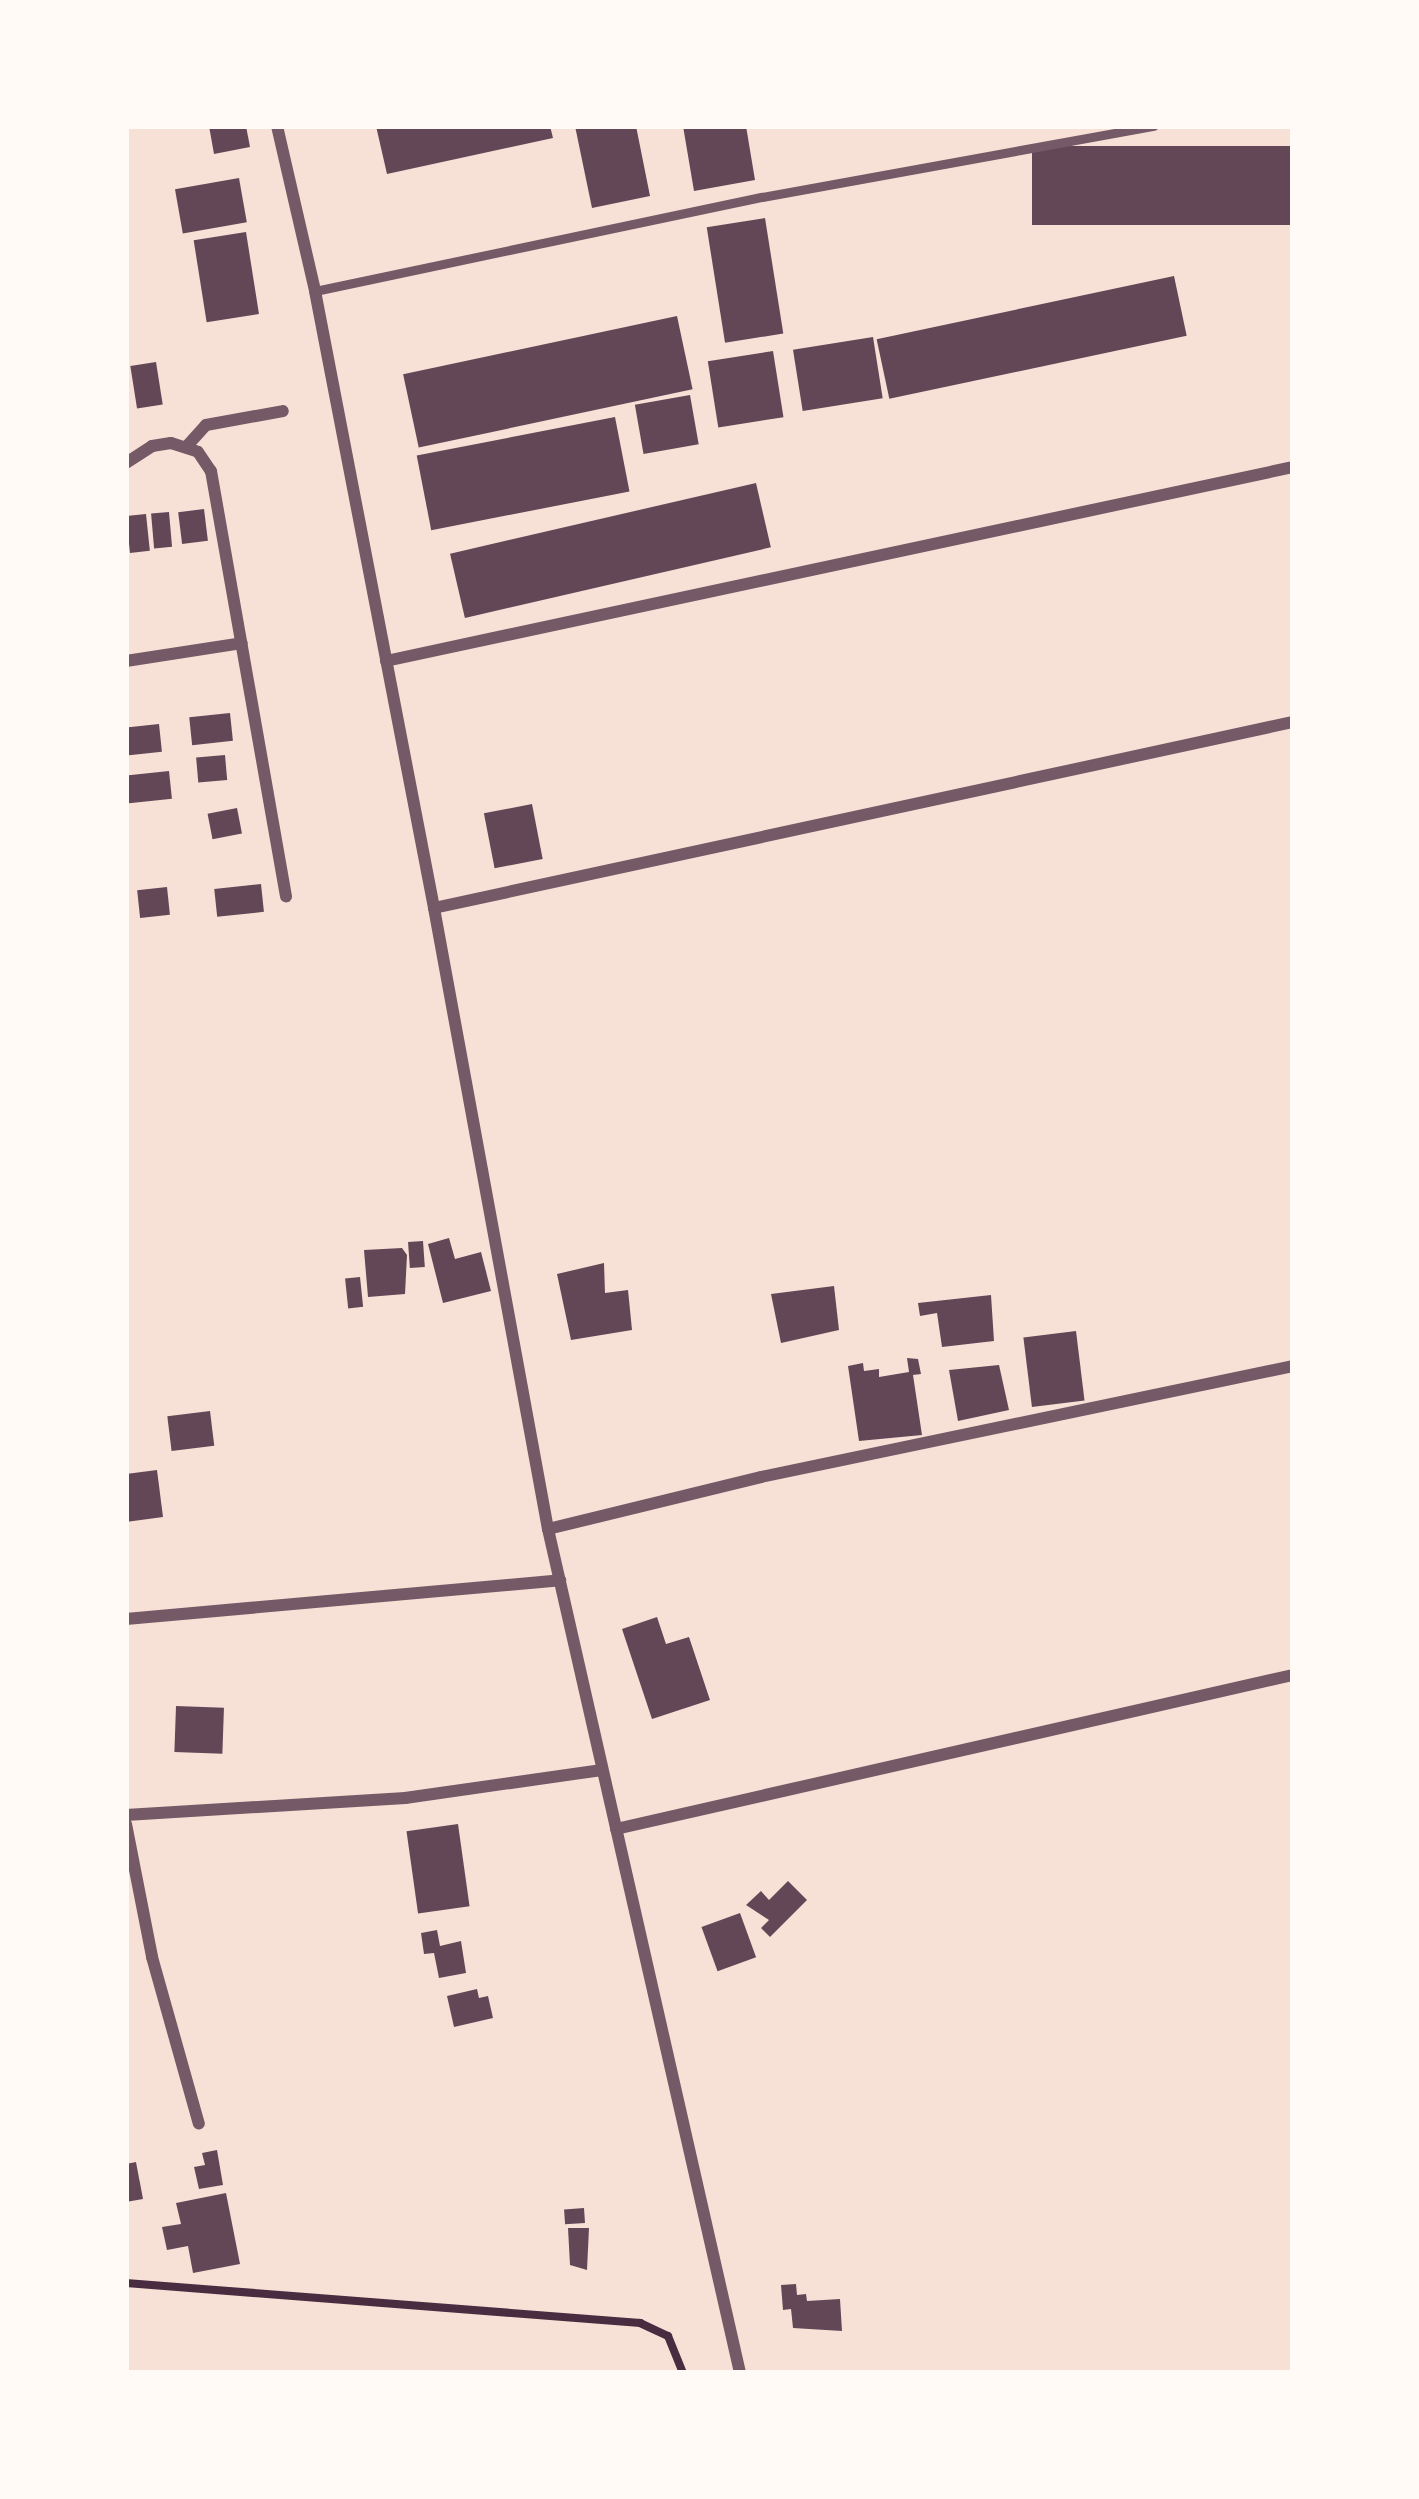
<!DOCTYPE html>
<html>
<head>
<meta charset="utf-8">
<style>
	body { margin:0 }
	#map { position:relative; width:1419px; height:2499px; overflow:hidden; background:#f7e1d7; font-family:"Work Sans",sans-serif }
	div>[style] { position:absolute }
	.building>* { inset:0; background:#644757; transform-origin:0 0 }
	.path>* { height:8px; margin:-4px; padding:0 4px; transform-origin:4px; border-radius:4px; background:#4a2c40 }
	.service>* { height:9px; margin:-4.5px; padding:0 4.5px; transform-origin:4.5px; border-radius:4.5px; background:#755966 }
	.minor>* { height:12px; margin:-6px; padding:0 6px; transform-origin:6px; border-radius:6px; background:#755966 }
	span { translate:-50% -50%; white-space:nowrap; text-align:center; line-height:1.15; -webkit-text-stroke:9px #fffaf5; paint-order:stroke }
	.frame { position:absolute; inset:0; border:129px solid #fffaf5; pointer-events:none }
</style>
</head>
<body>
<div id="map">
	<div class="building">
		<i style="clip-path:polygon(209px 126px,246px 126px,250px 147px,214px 154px)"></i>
		<i style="clip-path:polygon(376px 126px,550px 126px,553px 138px,387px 174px)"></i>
		<i style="clip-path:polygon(575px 126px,636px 126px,650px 196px,592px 208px)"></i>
		<i style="clip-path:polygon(683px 126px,746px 126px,755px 180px,694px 191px)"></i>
		<i style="left:1293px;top:146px;width:79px;height:261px;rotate:90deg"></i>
		<i style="left:239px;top:178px;width:45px;height:65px;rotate:80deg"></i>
		<i style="left:765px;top:218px;width:117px;height:59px;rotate:81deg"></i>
		<i style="left:246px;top:232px;width:83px;height:53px;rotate:81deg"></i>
		<i style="left:1174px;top:276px;width:61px;height:304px;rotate:78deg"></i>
		<i style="left:677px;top:316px;width:75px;height:280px;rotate:78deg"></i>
		<i style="left:873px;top:337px;width:62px;height:81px;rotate:81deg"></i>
		<i style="left:773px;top:351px;width:67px;height:66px;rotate:81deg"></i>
		<i style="left:156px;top:362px;width:43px;height:26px;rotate:81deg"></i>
		<i style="left:690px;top:395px;width:50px;height:56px;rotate:80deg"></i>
		<i style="left:615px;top:417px;width:76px;height:202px;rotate:79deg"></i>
		<i style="left:756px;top:483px;width:66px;height:314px;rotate:77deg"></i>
		<i style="left:204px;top:509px;width:32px;height:26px;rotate:83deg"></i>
		<i style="left:169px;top:512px;width:35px;height:18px;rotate:85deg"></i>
		<i style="left:146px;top:514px;width:37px;height:20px;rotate:84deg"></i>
		<i style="left:230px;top:713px;width:28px;height:41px;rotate:84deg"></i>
		<i style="left:159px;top:724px;width:28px;height:33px;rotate:84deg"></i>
		<i style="left:225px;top:755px;width:25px;height:29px;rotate:85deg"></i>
		<i style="left:169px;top:771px;width:28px;height:43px;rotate:84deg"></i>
		<i style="left:532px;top:804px;width:56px;height:49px;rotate:79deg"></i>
		<i style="left:237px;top:808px;width:26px;height:30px;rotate:79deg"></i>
		<i style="left:261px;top:884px;width:28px;height:47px;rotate:84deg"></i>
		<i style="left:167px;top:887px;width:28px;height:30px;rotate:84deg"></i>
		<i style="clip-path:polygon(449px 1238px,455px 1259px,481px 1252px,491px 1291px,443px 1303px,428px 1244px)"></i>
		<i style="left:423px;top:1241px;width:26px;height:15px;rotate:86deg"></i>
		<i style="clip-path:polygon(402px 1248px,407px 1255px,405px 1294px,368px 1297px,364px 1250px)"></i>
		<i style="clip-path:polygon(604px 1263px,605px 1293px,628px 1290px,632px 1330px,571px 1340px,557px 1274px)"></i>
		<i style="left:360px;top:1277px;width:30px;height:15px;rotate:84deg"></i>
		<i style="clip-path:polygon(834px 1286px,839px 1330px,781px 1343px,771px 1294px)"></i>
		<i style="clip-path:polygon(991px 1295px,994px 1341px,942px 1347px,937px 1313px,920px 1316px,918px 1303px)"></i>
		<i style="left:1076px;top:1331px;width:70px;height:53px;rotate:83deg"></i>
		<i style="clip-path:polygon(907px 1358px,918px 1359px,921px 1374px,913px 1375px,922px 1435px,859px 1441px,848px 1366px,863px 1363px,864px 1371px,879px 1369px,879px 1377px,909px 1372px)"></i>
		<i style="clip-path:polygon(999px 1365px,1009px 1410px,958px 1421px,949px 1370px)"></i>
		<i style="left:210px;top:1411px;width:35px;height:43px;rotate:83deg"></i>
		<i style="clip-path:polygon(157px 1470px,163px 1517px,126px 1522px,126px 1474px)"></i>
		<i style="clip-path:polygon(657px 1617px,666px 1644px,689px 1637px,710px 1700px,652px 1719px,622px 1629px)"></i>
		<i style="left:176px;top:1706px;width:48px;height:46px;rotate:2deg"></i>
		<i style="left:458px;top:1824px;width:83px;height:52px;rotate:82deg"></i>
		<i style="clip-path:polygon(788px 1881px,807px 1900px,770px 1937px,761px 1928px,769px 1920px,746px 1905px,761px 1891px,769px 1900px)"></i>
		<i style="left:740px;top:1913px;width:47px;height:41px;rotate:70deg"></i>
		<i style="clip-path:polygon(437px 1930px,440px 1946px,461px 1941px,466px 1973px,439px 1978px,434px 1953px,424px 1954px,421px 1933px)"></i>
		<i style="clip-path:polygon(477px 1989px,479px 1998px,488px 1996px,493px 2018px,454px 2027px,447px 1996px)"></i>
		<i style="clip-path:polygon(217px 2150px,223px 2185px,199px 2189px,194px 2167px,205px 2165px,202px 2153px)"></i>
		<i style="clip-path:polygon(136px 2162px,143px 2199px,126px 2202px,126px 2164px)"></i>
		<i style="clip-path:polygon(226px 2193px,240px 2264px,193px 2273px,188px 2246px,167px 2250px,162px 2227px,181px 2224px,176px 2203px)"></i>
		<i style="left:584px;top:2208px;width:15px;height:20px;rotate:86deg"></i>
		<i style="clip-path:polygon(568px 2228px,589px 2228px,587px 2270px,570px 2265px)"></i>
		<i style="clip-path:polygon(796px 2284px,797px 2295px,806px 2294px,807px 2301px,840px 2299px,842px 2331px,793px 2328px,791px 2309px,783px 2310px,781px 2285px)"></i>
	</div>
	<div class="path">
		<i style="left:126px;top:2283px;width:516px;rotate:4.45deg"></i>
		<i style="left:640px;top:2323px;width:31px;rotate:25deg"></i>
		<i style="left:668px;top:2336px;width:40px;rotate:68deg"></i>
	</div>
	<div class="service">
		<i style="left:315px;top:291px;width:457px;rotate:-11.9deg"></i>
		<i style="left:762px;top:197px;width:398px;rotate:-10.3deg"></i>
	</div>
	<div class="minor">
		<i style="left:277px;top:126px;width:169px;rotate:77deg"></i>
		<i style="left:315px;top:291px;width:628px;rotate:79.08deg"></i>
		<i style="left:434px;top:908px;width:631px;rotate:79.6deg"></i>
		<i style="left:548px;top:1529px;width:866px;rotate:77.18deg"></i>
		<i style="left:187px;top:446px;width:28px;rotate:-48deg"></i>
		<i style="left:206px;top:425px;width:78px;rotate:-10.3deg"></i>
		<i style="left:126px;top:463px;width:31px;rotate:-33deg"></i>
		<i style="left:152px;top:446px;width:19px;rotate:-9deg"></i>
		<i style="left:171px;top:443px;width:28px;rotate:18deg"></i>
		<i style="left:198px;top:452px;width:23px;rotate:56deg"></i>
		<i style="left:211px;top:471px;width:432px;rotate:80deg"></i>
		<i style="left:126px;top:661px;width:117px;rotate:-8.8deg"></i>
		<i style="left:386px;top:661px;width:928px;rotate:-12.07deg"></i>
		<i style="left:434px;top:908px;width:879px;rotate:-12.22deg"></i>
		<i style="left:548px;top:1529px;width:219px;rotate:-13.7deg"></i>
		<i style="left:761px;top:1477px;width:543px;rotate:-11.79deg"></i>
		<i style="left:126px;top:1619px;width:436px;rotate:-5.1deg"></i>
		<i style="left:126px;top:1815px;width:280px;rotate:-3.5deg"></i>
		<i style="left:405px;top:1798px;width:199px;rotate:-8.1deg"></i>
		<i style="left:126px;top:1824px;width:136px;rotate:78.9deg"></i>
		<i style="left:152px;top:1957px;width:173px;rotate:74.3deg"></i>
		<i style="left:616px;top:1829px;width:694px;rotate:-12.82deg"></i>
	</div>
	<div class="frame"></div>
</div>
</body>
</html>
